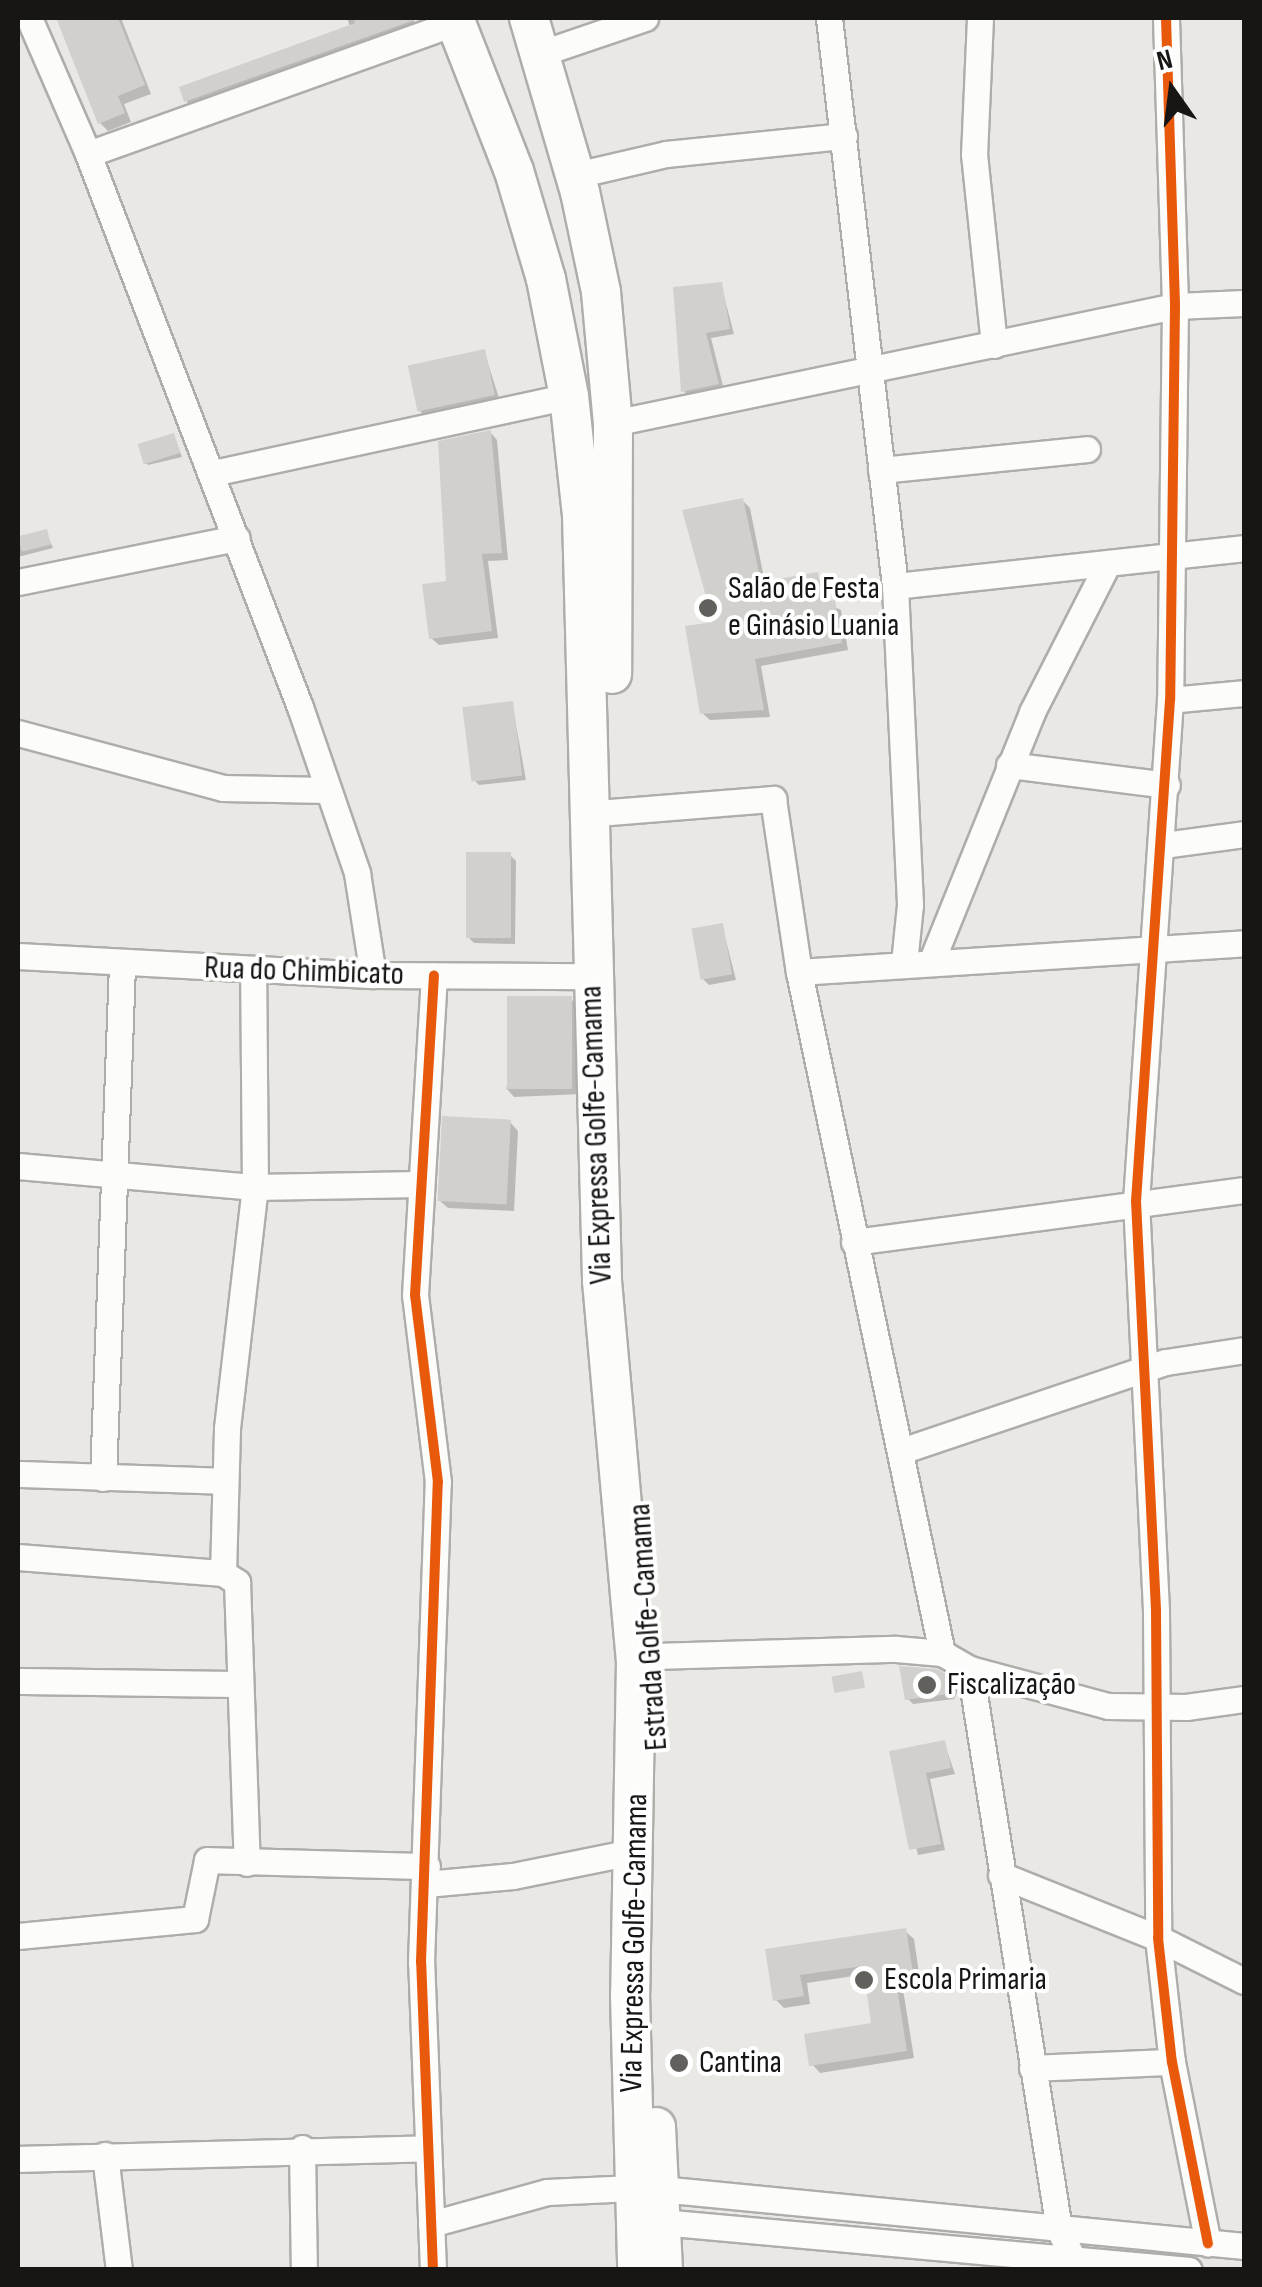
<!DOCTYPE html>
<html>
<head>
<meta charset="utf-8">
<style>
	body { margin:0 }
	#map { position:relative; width:1262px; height:2287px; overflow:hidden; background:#eae8e5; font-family:"Sofia Sans Condensed",sans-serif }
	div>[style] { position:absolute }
	.shadow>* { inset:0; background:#0003 }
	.building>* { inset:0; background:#d2d0cd; transform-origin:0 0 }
	.roads { filter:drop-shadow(2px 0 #afadaa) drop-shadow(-2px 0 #afadaa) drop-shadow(0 2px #afadaa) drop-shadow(0 -2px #afadaa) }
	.minor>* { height:25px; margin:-12.5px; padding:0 12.5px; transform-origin:12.5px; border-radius:12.5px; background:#fcfcfb }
	.highway>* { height:38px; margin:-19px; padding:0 19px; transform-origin:19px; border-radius:19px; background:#fcfcfb }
	.cycleway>* { height:10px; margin:-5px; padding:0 5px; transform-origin:5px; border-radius:5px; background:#e8590c }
	.dots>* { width:28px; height:28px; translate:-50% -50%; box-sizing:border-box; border:5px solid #fff; border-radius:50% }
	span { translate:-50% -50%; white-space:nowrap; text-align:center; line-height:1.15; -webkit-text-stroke:8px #fff; paint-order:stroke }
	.poi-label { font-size:32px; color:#181614 }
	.left { translate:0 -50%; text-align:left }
	.street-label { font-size:32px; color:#181614 }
	.frame { position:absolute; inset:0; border:20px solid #181614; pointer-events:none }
	.north { position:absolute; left:1122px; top:40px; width:100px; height:100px; -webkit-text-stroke:8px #fff; paint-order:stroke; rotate:346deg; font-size:28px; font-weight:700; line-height:40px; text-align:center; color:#181614 }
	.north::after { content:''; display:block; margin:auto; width:35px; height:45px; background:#181614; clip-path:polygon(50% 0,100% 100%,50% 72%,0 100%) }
</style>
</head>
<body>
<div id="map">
	<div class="shadow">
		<i style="clip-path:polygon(58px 18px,121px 18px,151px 94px,124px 104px,131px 122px,108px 131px,100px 123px)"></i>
		<i style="clip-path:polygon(347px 18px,413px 18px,417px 29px,194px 108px,186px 101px,350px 27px)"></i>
		<i style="clip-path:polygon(721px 285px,734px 334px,711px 338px,724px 390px,689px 397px,684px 391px)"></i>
		<i style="clip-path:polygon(484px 351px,500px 401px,426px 417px,420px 411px)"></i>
		<i style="clip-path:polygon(490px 432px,497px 440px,508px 560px,488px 561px,498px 638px,439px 645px,431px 638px)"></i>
		<i style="clip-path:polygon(174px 436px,182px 457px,148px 465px,144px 462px)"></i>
		<i style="clip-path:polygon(742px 500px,750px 508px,765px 583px,817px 574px,828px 604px,841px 610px,848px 650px,761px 666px,770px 717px,710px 720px,702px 713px)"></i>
		<i style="clip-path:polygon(46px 532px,53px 548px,18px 557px,18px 538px)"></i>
		<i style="clip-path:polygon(512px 703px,526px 780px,479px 785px,473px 779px)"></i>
		<i style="clip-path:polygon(510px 855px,516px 861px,515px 944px,474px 943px,468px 937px)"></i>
		<i style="clip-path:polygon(722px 925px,736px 980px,709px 985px,703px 979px)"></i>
		<i style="clip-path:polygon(571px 999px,579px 1007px,582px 1094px,514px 1097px,506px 1088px)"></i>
		<i style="clip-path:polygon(510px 1122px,518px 1131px,514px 1211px,448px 1208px,439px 1200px)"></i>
		<i style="clip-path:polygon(954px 1681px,960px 1687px,954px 1699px,913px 1704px,907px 1698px)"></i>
		<i style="clip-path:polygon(944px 1742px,955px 1774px,930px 1779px,945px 1850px,918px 1855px,892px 1753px)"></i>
		<i style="clip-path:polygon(905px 1931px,914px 1939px,920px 1980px,902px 1983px,914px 2058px,820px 2073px,812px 2064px,874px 2025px,867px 1974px,807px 1983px,810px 2004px,784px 2008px,776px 2000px,768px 1952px)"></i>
	</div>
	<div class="building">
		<i style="clip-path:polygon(56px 18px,118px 18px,145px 85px,118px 96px,125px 113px,98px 124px)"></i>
		<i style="clip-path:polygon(354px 18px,420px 18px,184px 102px,179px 87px,355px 23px)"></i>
		<i style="clip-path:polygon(722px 282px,730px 329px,706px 333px,719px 384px,681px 392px,673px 287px)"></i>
		<i style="left:485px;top:349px;width:47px;height:79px;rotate:78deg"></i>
		<i style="clip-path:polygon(491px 430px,502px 553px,482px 554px,492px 631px,429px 639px,422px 584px,446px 581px,438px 441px)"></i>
		<i style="left:174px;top:433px;width:21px;height:38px;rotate:73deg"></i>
		<i style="clip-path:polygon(743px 498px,761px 582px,818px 572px,823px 602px,835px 600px,842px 643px,755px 659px,764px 710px,700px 714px,685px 626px,713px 622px,682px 510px)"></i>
		<i style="left:47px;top:529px;width:16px;height:30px;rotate:76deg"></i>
		<i style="left:513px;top:701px;width:75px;height:51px;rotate:83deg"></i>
		<i style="left:466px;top:852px;width:45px;height:86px"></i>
		<i style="left:723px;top:923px;width:52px;height:32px;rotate:80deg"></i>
		<i style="left:507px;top:996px;width:65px;height:93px"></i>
		<i style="left:442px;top:1116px;width:69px;height:85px;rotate:3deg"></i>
		<i style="clip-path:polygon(899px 1666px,937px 1669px,955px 1679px,948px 1694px,905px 1700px)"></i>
		<i style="left:862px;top:1671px;width:17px;height:31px;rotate:80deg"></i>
		<i style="clip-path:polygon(945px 1740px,951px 1768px,926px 1773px,941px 1844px,909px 1850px,889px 1751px)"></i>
		<i style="clip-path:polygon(906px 1928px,913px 1973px,895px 1975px,907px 2051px,809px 2066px,804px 2034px,871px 2023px,863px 1966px,800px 1975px,804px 1996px,773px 2001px,765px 1949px)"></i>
	</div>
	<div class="roads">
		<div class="minor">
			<i style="left:29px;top:18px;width:148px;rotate:66.5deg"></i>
			<i style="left:88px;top:154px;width:592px;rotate:69.03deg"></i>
			<i style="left:300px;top:707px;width:176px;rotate:71deg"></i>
			<i style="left:357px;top:873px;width:103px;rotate:81.1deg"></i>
			<i style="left:829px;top:18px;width:572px;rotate:83.37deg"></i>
			<i style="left:895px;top:586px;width:319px;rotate:87.3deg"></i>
			<i style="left:910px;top:905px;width:58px;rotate:95.9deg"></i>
			<i style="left:980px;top:18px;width:136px;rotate:92.5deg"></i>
			<i style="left:974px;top:154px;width:192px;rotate:84deg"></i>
			<i style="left:1166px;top:18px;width:288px;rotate:88.2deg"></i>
			<i style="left:1175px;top:306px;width:394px;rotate:90.7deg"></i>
			<i style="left:1170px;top:700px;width:502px;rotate:93.88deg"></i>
			<i style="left:1136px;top:1201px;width:410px;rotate:87.2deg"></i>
			<i style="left:1156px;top:1611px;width:327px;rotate:89.6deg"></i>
			<i style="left:1158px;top:1938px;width:125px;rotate:83.6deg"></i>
			<i style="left:1172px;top:2062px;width:185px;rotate:78.8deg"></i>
			<i style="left:542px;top:53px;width:109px;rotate:-18.8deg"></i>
			<i style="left:88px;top:154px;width:391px;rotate:-19.7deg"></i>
			<i style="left:576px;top:175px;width:92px;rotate:-13.1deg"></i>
			<i style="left:666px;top:154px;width:179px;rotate:-5.8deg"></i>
			<i style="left:613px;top:423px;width:574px;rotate:-11.76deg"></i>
			<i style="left:1175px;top:306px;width:69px;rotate:-2.5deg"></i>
			<i style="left:881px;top:470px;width:207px;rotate:-5.8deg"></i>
			<i style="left:213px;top:473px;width:364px;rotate:-12.2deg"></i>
			<i style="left:18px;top:582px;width:223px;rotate:-11.4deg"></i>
			<i style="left:895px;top:586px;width:351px;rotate:-6.2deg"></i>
			<i style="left:1170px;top:700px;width:74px;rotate:-5.4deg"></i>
			<i style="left:18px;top:733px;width:212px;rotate:15deg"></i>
			<i style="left:223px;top:788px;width:105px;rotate:1.1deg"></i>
			<i style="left:1009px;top:765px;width:159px;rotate:7.2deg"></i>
			<i style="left:610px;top:812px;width:164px;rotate:-4.6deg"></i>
			<i style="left:773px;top:799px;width:175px;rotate:81.5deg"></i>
			<i style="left:799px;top:972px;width:696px;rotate:78.14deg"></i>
			<i style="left:1164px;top:845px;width:81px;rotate:-7.8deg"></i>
			<i style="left:18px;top:956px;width:356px;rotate:3.1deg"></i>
			<i style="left:373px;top:975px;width:217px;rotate:0.3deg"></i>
			<i style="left:932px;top:960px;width:267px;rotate:-68deg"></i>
			<i style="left:1032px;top:712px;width:167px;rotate:-63deg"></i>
			<i style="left:799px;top:972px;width:446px;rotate:-3.7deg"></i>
			<i style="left:18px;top:1166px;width:238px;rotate:5.1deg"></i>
			<i style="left:255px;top:1187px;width:165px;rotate:-1deg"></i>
			<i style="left:854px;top:1242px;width:393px;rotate:-7.6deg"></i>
			<i style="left:904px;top:1450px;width:276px;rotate:-18.6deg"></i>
			<i style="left:1166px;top:1362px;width:79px;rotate:-8.7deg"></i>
			<i style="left:18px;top:1474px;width:206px;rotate:1.9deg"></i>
			<i style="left:103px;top:1478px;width:513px;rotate:-87.88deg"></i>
			<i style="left:18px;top:1557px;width:206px;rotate:4.5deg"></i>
			<i style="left:223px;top:1573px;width:17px;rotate:33deg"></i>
			<i style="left:237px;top:1582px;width:281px;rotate:88deg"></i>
			<i style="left:223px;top:1573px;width:145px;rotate:-88.4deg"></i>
			<i style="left:227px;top:1428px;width:243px;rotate:-83.4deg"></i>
			<i style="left:255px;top:1187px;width:217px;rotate:-90.5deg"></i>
			<i style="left:654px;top:1656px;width:242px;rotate:-1.7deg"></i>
			<i style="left:896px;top:1649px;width:46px;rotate:5deg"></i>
			<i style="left:942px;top:1653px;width:32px;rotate:30deg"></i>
			<i style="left:970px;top:1669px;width:143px;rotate:15deg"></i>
			<i style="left:1108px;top:1706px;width:78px;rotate:0.7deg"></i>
			<i style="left:1186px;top:1707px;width:59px;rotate:-7.9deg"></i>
			<i style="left:970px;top:1669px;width:567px;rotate:80.97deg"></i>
			<i style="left:1059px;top:2229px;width:45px;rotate:65.1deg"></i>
			<i style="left:18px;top:1681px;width:221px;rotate:0.8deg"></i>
			<i style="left:1001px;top:1875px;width:169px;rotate:21.9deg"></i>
			<i style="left:1158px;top:1938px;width:96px;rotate:26.6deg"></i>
			<i style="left:426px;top:1884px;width:87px;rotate:-5.3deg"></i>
			<i style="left:513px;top:1876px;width:126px;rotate:-11.5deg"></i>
			<i style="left:18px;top:1936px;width:178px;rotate:-5.5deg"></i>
			<i style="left:195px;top:1919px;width:60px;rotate:-78.5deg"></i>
			<i style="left:207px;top:1860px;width:220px;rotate:1.6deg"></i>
			<i style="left:1032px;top:2068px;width:140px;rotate:-2.5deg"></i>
			<i style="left:302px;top:2148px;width:122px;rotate:89.1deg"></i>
			<i style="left:105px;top:2155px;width:116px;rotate:83.1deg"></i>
			<i style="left:18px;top:2159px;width:408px;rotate:-1.5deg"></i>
			<i style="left:660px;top:2189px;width:587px;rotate:5.57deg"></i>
			<i style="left:661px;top:2222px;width:530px;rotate:5.19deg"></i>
			<i style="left:431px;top:2224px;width:120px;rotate:-15.4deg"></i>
			<i style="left:547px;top:2192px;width:86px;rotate:-2.7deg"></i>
			<i style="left:433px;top:2270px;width:308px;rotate:-92.2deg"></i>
			<i style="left:421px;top:1962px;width:480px;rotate:-88deg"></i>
			<i style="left:438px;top:1482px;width:188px;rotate:-97deg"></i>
			<i style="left:415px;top:1295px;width:320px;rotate:-86.6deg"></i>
		</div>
		<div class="highway">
			<i style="left:454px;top:18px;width:164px;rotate:68.6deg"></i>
			<i style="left:514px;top:171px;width:113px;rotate:73.5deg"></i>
			<i style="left:546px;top:279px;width:119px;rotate:78.9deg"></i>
			<i style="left:569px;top:396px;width:120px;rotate:83.8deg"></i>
			<i style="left:582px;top:515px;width:766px;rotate:88.5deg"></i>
			<i style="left:602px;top:1281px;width:382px;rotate:84.9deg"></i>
			<i style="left:636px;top:1661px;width:333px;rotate:91deg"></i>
			<i style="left:630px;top:1994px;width:276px;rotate:88.5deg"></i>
			<i style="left:529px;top:18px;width:181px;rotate:73.7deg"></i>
			<i style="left:580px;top:192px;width:102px;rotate:78.1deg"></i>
			<i style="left:601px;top:292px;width:132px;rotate:84.8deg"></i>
			<i style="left:613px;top:423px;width:251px;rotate:90.2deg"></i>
			<i style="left:656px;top:2127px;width:143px;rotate:87.2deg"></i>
		</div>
	</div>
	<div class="cycleway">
		<i style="left:1166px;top:18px;width:288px;rotate:88.2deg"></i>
		<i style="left:1175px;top:306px;width:394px;rotate:90.7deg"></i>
		<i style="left:1170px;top:700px;width:502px;rotate:93.88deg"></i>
		<i style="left:1136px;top:1201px;width:410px;rotate:87.2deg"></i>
		<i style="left:1156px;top:1611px;width:327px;rotate:89.6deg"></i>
		<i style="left:1158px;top:1938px;width:125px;rotate:83.6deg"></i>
		<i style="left:1172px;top:2062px;width:185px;rotate:78.8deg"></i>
		<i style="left:433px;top:2270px;width:308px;rotate:-92.2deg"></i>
		<i style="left:421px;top:1962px;width:480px;rotate:-88deg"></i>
		<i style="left:438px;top:1482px;width:188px;rotate:-97deg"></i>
		<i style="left:415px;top:1295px;width:320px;rotate:-86.6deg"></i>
	</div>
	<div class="dots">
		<i style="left:708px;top:608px;background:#62605d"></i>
		<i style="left:927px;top:1685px;background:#62605d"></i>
		<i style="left:864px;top:1980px;background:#62605d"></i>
		<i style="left:679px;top:2063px;background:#62605d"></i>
	</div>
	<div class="poi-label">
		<span class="left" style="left:728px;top:608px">Salão de Festa<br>e Ginásio Luania</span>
		<span class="left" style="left:947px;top:1685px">Fiscalização</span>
		<span class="left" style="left:884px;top:1980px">Escola Primaria</span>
		<span class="left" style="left:699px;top:2063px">Cantina</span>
	</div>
	<div class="street-label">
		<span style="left:304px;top:972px;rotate:2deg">Rua do Chimbicato</span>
		<span style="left:597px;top:1135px;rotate:-92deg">Via Expressa Golfe-Camama</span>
		<span style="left:649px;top:1627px;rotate:-94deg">Estrada Golfe-Camama</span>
		<span style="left:635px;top:1943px;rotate:-89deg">Via Expressa Golfe-Camama</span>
	</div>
	<div class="frame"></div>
	<div class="north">N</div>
</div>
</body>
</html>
